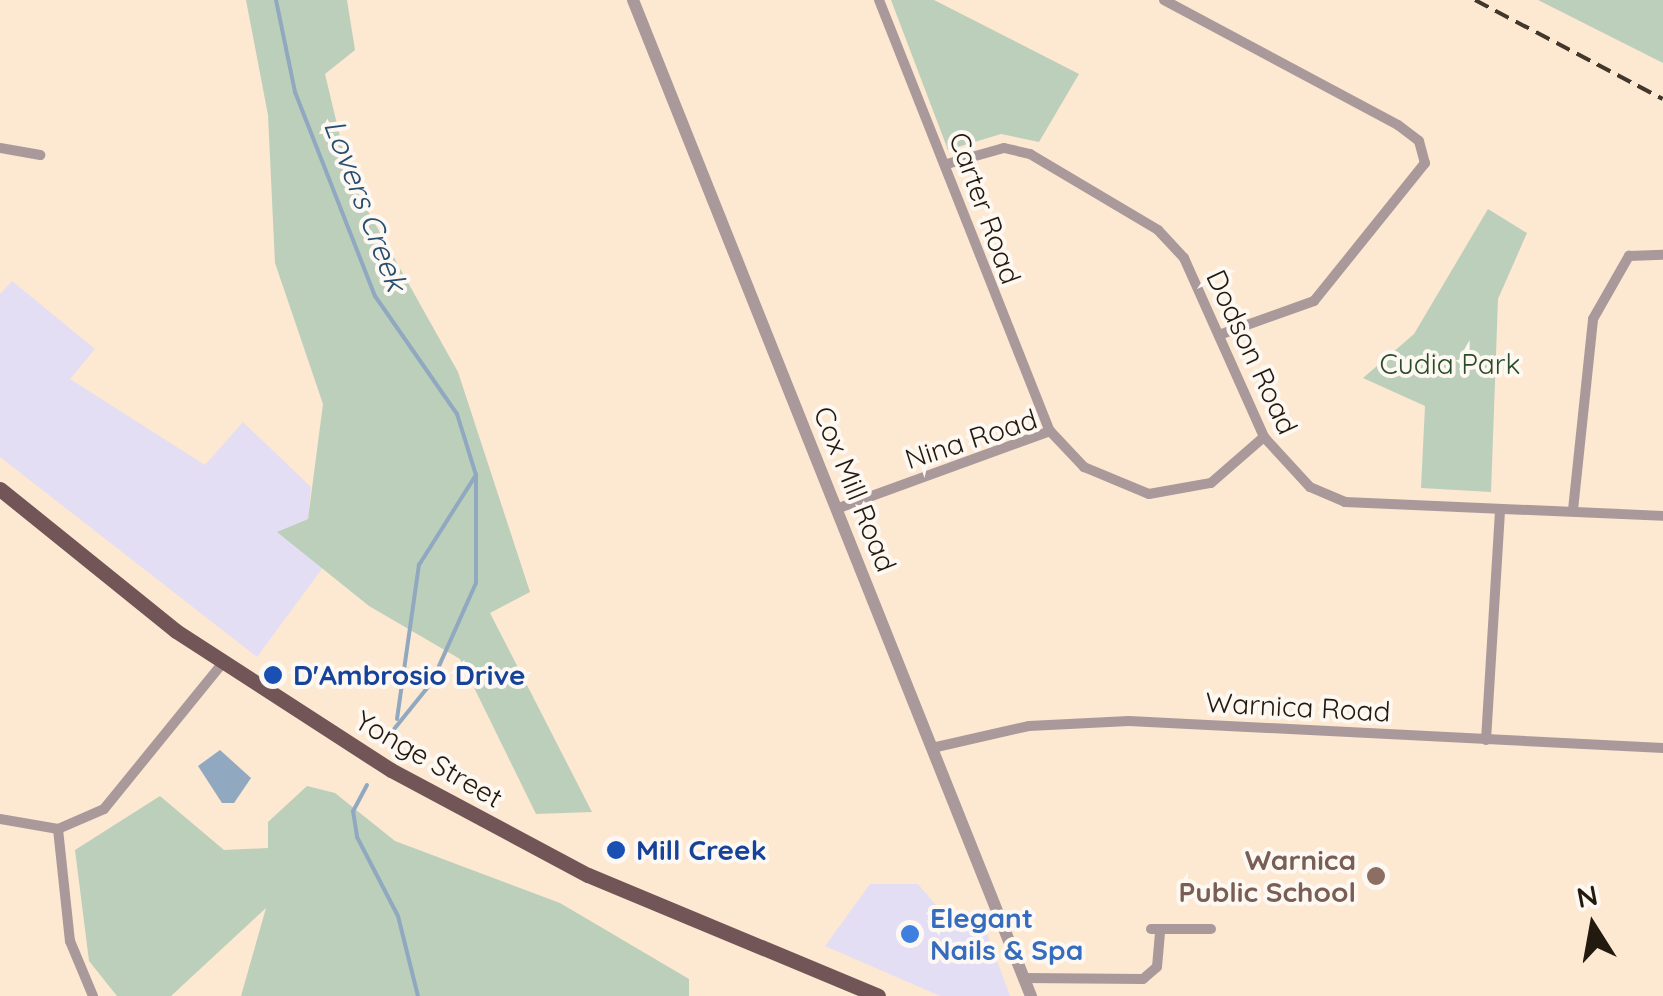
<!DOCTYPE html>
<html>
<head>
<meta charset="utf-8">
<style>
	body { margin:0 }
	#map { position:relative; width:1663px; height:996px; overflow:hidden; background:#fde8d2; font-family:Quicksand,sans-serif }
	div>[style] { position:absolute }
	.commercial>* { inset:0; background:#e4def4 }
	.green>* { inset:0; background:#bccfba }
	.water>* { inset:0; background:#90a9c0 }
	.stream>* { height:4px; margin:-2px; padding:0 2px; transform-origin:2px; border-radius:2px; background:#90a9c0 }
	.minor>* { height:10px; margin:-5px; padding:0 5px; transform-origin:5px; border-radius:5px; background:#aa999a }
	.tertiary>* { height:12px; margin:-6px; padding:0 6px; transform-origin:6px; border-radius:6px; background:#aa999a }
	.primary>* { height:15px; margin:-7.5px; padding:0 7.5px; transform-origin:7.5px; border-radius:7.5px; background:#725557 }
	.rail>* { height:4px; margin-top:-2px; transform-origin:0; background:repeating-linear-gradient(90deg,#42372b 0 15px,transparent 0 23px) }
	.dots>* { width:28px; height:28px; translate:-50% -50%; box-sizing:border-box; border:5px solid #fef8f3; border-radius:50% }
	span { translate:-50% -50%; white-space:nowrap; text-align:center; line-height:1.15; -webkit-text-stroke:8px #fef8f3; paint-order:stroke }
	.street-label { font-size:28px; color:#22190f }
	.park-label { font-size:28px; color:#274c26 }
	.transit-label { font-size:28px; color:#164399; font-weight:700 }
	.left { translate:0 -50%; text-align:left }
	.education-label { font-size:28px; color:#785e54; font-weight:700 }
	.right { translate:-100% -50%; text-align:right }
	.shop-label { font-size:28px; color:#366cbe; font-weight:700 }
	.water-label { font-size:30px; color:#264e71; font-style:italic }
	.north { position:absolute; left:1543px; top:876px; width:100px; height:100px; -webkit-text-stroke:8px #fef8f3; paint-order:stroke; rotate:349deg; font-size:28px; font-weight:700; line-height:40px; text-align:center; color:#22190f }
	.north::after { content:''; display:block; margin:auto; width:35px; height:45px; background:#22190f; clip-path:polygon(50% 0,100% 100%,50% 72%,0 100%) }
</style>
</head>
<body>
<div id="map">
	<div class="commercial">
		<i style="clip-path:polygon(12px 281px,95px 349px,70px 379px,205px 465px,243px 422px,311px 487px,308px 519px,278px 532px,324px 566px,257px 657px,0 457px,0 294px)"></i>
		<i style="clip-path:polygon(870px 884px,918px 884px,952px 924px,984px 925px,1010px 996px,940px 996px,825px 946px)"></i>
	</div>
	<div class="green">
		<i style="clip-path:polygon(246px 0,347px 0,355px 50px,325px 74px,350px 179px,458px 372px,530px 592px,490px 613px,592px 812px,536px 814px,460px 659px,369px 606px,277px 532px,308px 519px,323px 404px,275px 263px,268px 115px)"></i>
		<i style="clip-path:polygon(891px 0,934px 0,1079px 74px,1039px 142px,1001px 134px,948px 150px)"></i>
		<i style="clip-path:polygon(1538px 0,1663px 0,1663px 64px,1663px 63px)"></i>
		<i style="clip-path:polygon(1488px 209px,1527px 233px,1498px 299px,1491px 492px,1421px 488px,1425px 406px,1363px 378px,1414px 334px)"></i>
		<i style="clip-path:polygon(307px 786px,335px 793px,395px 841px,560px 903px,689px 979px,689px 996px,241px 996px,266px 908px,171px 996px,117px 996px,89px 961px,75px 850px,160px 796px,224px 850px,268px 848px,268px 822px)"></i>
	</div>
	<div class="water">
		<i style="clip-path:polygon(220px 750px,251px 778px,234px 803px,222px 803px,198px 766px)"></i>
	</div>
	<div class="stream">
		<i style="left:276px;top:0;width:94px;rotate:78.3deg"></i>
		<i style="left:295px;top:92px;width:219px;rotate:68.6deg"></i>
		<i style="left:375px;top:296px;width:144px;rotate:55.2deg"></i>
		<i style="left:457px;top:414px;width:64px;rotate:72.7deg"></i>
		<i style="left:476px;top:475px;width:108px;rotate:90deg"></i>
		<i style="left:476px;top:583px;width:108px;rotate:114deg"></i>
		<i style="left:432px;top:682px;width:72px;rotate:128.8deg"></i>
		<i style="left:397px;top:719px;width:156px;rotate:-81.9deg"></i>
		<i style="left:419px;top:565px;width:107px;rotate:-57.7deg"></i>
		<i style="left:367px;top:785px;width:30px;rotate:118deg"></i>
		<i style="left:353px;top:811px;width:26px;rotate:81deg"></i>
		<i style="left:357px;top:837px;width:89px;rotate:62.6deg"></i>
		<i style="left:398px;top:916px;width:82px;rotate:76deg"></i>
	</div>
	<div class="minor">
		<i style="left:879px;top:0;width:464px;rotate:68.4deg"></i>
		<i style="left:1050px;top:431px;width:50px;rotate:46.6deg"></i>
		<i style="left:1084px;top:467px;width:70px;rotate:22.6deg"></i>
		<i style="left:1149px;top:494px;width:63px;rotate:-10.1deg"></i>
		<i style="left:1211px;top:483px;width:70px;rotate:-41deg"></i>
		<i style="left:1164px;top:0;width:265px;rotate:28.1deg"></i>
		<i style="left:1398px;top:125px;width:26px;rotate:37deg"></i>
		<i style="left:1419px;top:141px;width:23px;rotate:75deg"></i>
		<i style="left:1425px;top:163px;width:177px;rotate:128.8deg"></i>
		<i style="left:1314px;top:301px;width:101px;rotate:160.3deg"></i>
		<i style="left:0;top:148px;width:41px;rotate:9.9deg"></i>
		<i style="left:947px;top:164px;width:59px;rotate:-15.7deg"></i>
		<i style="left:1004px;top:148px;width:27px;rotate:13deg"></i>
		<i style="left:1030px;top:154px;width:149px;rotate:30.7deg"></i>
		<i style="left:1158px;top:230px;width:38px;rotate:47deg"></i>
		<i style="left:1184px;top:258px;width:196px;rotate:65.9deg"></i>
		<i style="left:1264px;top:437px;width:68px;rotate:47.4deg"></i>
		<i style="left:1310px;top:487px;width:38px;rotate:23deg"></i>
		<i style="left:1345px;top:502px;width:318px;rotate:2.5deg"></i>
		<i style="left:836px;top:509px;width:228px;rotate:-20deg"></i>
		<i style="left:1573px;top:510px;width:192px;rotate:-84deg"></i>
		<i style="left:1593px;top:319px;width:73px;rotate:-60.3deg"></i>
		<i style="left:1629px;top:256px;width:34px;rotate:-2deg"></i>
		<i style="left:1486px;top:740px;width:229px;rotate:-86.5deg"></i>
		<i style="left:932px;top:748px;width:99px;rotate:-12.8deg"></i>
		<i style="left:1029px;top:726px;width:100px;rotate:-2.9deg"></i>
		<i style="left:1129px;top:721px;width:535px;rotate:2.89deg"></i>
		<i style="left:0;top:819px;width:59px;rotate:9.8deg"></i>
		<i style="left:58px;top:829px;width:50px;rotate:-23.5deg"></i>
		<i style="left:104px;top:809px;width:187px;rotate:-50.9deg"></i>
		<i style="left:58px;top:829px;width:113px;rotate:83.9deg"></i>
		<i style="left:70px;top:941px;width:60px;rotate:67.3deg"></i>
		<i style="left:1151px;top:929px;width:60px"></i>
		<i style="left:1024px;top:978px;width:119px;rotate:0.5deg"></i>
		<i style="left:1143px;top:979px;width:18px;rotate:-41deg"></i>
		<i style="left:1157px;top:967px;width:38px;rotate:-85deg"></i>
	</div>
	<div class="tertiary">
		<i style="left:633px;top:0;width:1073px;rotate:68.22deg"></i>
	</div>
	<div class="primary">
		<i style="left:0;top:489px;width:226px;rotate:38.9deg"></i>
		<i style="left:176px;top:631px;width:256px;rotate:32.9deg"></i>
		<i style="left:391px;top:770px;width:223px;rotate:28.1deg"></i>
		<i style="left:588px;top:875px;width:314px;rotate:22.6deg"></i>
	</div>
	<div class="rail">
		<i style="left:1475px;top:0;width:212px;rotate:27.8deg"></i>
	</div>
	<div class="dots">
		<i style="left:273px;top:675px;background:#1a4fb4"></i>
		<i style="left:616px;top:850px;background:#1a4fb4"></i>
		<i style="left:1376px;top:876px;background:#8d6e63"></i>
		<i style="left:910px;top:934px;background:#3f7fe0"></i>
	</div>
	<div class="street-label">
		<span style="left:985px;top:208px;rotate:70deg">Carter Road</span>
		<span style="left:1252px;top:352px;rotate:65deg">Dodson Road</span>
		<span style="left:971px;top:439px;rotate:-18deg">Nina Road</span>
		<span style="left:855px;top:489px;rotate:68deg">Cox Mill Road</span>
		<span style="left:1298px;top:707px;rotate:3deg">Warnica Road</span>
		<span style="left:429px;top:759px;rotate:30deg">Yonge Street</span>
	</div>
	<div class="park-label">
		<span style="left:1450px;top:364px">Cudia Park</span>
	</div>
	<div class="transit-label">
		<span class="left" style="left:293px;top:675px">D'Ambrosio Drive</span>
		<span class="left" style="left:636px;top:850px">Mill Creek</span>
	</div>
	<div class="education-label">
		<span class="right" style="left:1356px;top:876px">Warnica<br>Public School</span>
	</div>
	<div class="shop-label">
		<span class="left" style="left:930px;top:934px">Elegant<br>Nails &amp; Spa</span>
	</div>
	<div class="water-label">
		<span style="left:366px;top:205px;rotate:69deg">Lovers Creek</span>
	</div>
	<div class="north">N</div>
</div>
</body>
</html>
